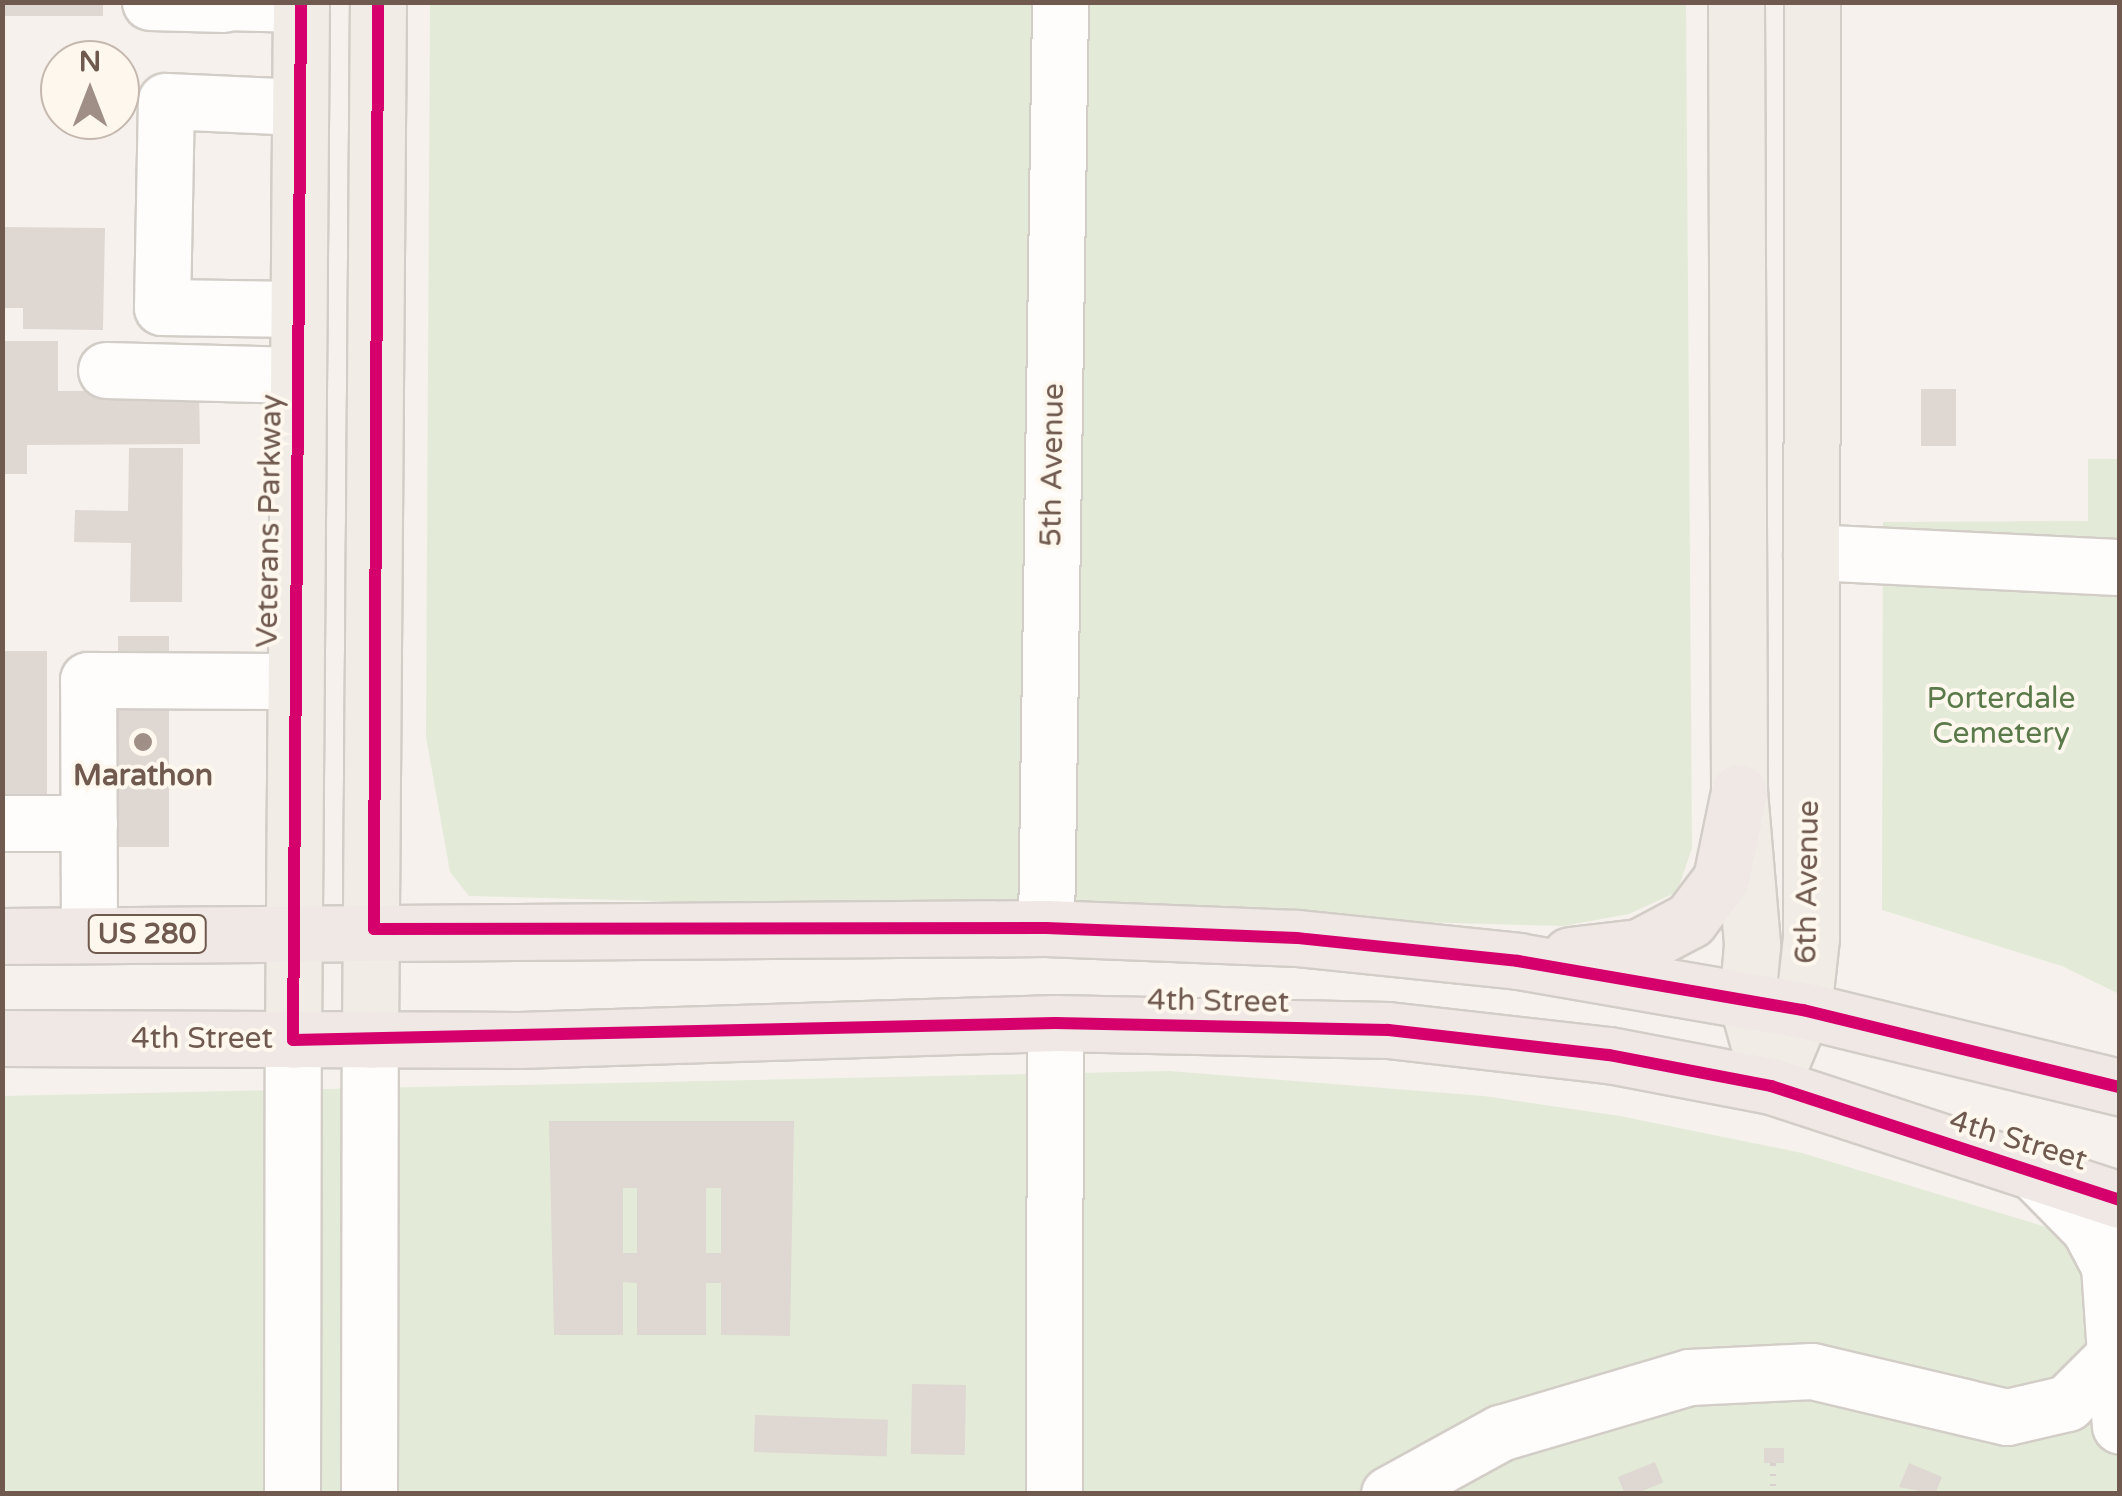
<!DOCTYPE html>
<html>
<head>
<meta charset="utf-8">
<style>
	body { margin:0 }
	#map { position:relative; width:2122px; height:1496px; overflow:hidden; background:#f6f1ec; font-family:"Varela Round",sans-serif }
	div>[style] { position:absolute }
	.green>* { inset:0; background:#e3ebd8 }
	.building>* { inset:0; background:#dfd7d2; transform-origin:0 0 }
	.path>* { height:6px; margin-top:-3px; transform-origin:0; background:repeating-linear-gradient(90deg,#d7d0cc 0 2.5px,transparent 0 10.5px) }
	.roads { filter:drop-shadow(2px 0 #d3cdc7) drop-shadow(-2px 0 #d3cdc7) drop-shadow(0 2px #d3cdc7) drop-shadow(0 -2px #d3cdc7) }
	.minor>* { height:55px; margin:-27.5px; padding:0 27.5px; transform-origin:27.5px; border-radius:27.5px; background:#fefdfc }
	.major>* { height:55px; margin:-27.5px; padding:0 27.5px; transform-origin:27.5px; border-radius:27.5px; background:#f1ede6 }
	.highway>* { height:55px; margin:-27.5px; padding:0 27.5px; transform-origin:27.5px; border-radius:27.5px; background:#efe8e5 }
	.cycleway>* { height:12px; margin:-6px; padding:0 6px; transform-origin:6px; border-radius:6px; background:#d6006c }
	.dots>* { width:28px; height:28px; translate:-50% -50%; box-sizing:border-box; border:5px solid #fdf7ee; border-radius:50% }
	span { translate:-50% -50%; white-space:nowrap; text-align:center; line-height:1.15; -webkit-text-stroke:8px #fdf7ee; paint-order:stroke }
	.shield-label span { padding:2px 8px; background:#fdf7ee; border:2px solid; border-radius:8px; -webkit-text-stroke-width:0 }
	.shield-label { font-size:28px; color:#705a4f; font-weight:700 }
	.street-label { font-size:30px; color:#705a4f }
	.park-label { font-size:30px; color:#5a7a4b }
	.poi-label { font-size:30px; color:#705a4f; font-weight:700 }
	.frame { position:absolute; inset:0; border:5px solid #705a4f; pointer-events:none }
	.north { position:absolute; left:40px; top:40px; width:100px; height:100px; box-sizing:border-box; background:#fdf7ee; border:2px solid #c5b8ae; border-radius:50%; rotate:0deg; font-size:28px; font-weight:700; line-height:40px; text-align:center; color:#705a4f }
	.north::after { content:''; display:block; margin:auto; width:35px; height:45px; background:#9f8f86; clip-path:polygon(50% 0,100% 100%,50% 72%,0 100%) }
</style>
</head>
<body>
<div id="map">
	<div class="green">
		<i style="clip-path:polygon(430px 3px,1686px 3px,1692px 848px,1677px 892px,1629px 914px,1563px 926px,469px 896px,450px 872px,426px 737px)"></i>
		<i style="clip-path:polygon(2088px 459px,2119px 459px,2119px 994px,2062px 966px,1882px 910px,1883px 522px,2088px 521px)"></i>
		<i style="clip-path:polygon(1169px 1071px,1484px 1096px,1620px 1116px,1802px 1153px,2119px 1249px,2119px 1493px,3px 1493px,2px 1096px)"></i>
	</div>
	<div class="building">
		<i style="left:2px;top:2px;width:101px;height:14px"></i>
		<i style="clip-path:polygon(2px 227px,105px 228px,103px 330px,23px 329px,23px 308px,2px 308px)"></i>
		<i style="clip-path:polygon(2px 341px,58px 341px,58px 391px,199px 390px,200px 444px,27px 445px,27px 474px,2px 474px)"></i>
		<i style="left:1921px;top:389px;width:35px;height:57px"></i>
		<i style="clip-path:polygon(129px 448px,183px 448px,182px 602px,130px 602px,131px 543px,74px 542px,75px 510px,128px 511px)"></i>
		<i style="left:118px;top:636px;width:51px;height:211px"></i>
		<i style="left:2px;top:651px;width:45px;height:146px"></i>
		<i style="clip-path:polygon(evenodd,549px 1121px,794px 1121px,790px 1336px,721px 1335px,721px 1283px,706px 1283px,706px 1335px,637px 1335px,637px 1283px,623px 1282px,623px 1335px,554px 1335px,549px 1121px,623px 1188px,637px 1188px,637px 1253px,623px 1253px,623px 1188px,549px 1121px,706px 1188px,721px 1188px,721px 1253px,706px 1253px,706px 1188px)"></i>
		<i style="left:912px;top:1384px;width:54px;height:70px;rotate:1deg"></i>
		<i style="left:755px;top:1415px;width:133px;height:37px;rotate:2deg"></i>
		<i style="left:1764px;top:1448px;width:20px;height:15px"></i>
		<i style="left:1655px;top:1462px;width:22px;height:40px;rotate:68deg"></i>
		<i style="clip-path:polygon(1909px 1463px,1942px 1477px,1935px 1494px,1899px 1487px)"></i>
	</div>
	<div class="path">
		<i style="left:1773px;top:1463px;width:31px;rotate:90deg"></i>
	</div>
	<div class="roads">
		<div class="minor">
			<i style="left:150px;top:2px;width:74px;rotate:1.5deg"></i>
			<i style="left:224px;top:2px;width:77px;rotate:1.5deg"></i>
			<i style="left:298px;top:309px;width:136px;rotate:-179.2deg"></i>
			<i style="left:162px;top:307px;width:206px;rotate:-88.9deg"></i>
			<i style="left:166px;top:101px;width:134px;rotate:2.6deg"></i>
			<i style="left:106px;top:370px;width:191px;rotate:1.5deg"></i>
			<i style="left:1811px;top:552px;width:309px;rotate:2.8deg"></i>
			<i style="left:2px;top:823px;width:87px"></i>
			<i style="left:1046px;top:928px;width:926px;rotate:-89.13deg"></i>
			<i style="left:89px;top:935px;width:255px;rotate:-90.2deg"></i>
			<i style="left:88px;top:680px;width:206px;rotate:0.3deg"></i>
			<i style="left:2034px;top:1172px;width:78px;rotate:45.5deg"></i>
			<i style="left:2089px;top:1228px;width:43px;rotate:62.2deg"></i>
			<i style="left:2109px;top:1266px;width:160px;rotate:86.1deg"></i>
			<i style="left:292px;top:1494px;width:454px;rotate:-89.9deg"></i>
			<i style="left:369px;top:1494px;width:454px;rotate:-89.9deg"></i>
			<i style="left:1054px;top:1494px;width:471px;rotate:-89.9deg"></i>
			<i style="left:1389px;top:1494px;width:127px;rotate:-28.8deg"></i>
			<i style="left:1500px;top:1433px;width:197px;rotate:-16.5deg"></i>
			<i style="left:1689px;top:1377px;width:123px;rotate:-2.8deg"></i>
			<i style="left:1812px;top:1371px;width:200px;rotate:13.3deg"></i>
			<i style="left:2007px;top:1417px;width:62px;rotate:-13.1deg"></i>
			<i style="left:2067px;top:1403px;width:62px;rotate:-45deg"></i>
		</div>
		<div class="major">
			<i style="left:1736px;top:2px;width:790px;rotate:89.78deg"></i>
			<i style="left:1739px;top:792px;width:154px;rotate:85.1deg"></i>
			<i style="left:1752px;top:945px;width:57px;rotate:95deg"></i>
			<i style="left:1747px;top:1002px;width:45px;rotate:74.4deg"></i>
			<i style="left:293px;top:1040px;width:1038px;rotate:-89.56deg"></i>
			<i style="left:370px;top:1040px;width:1038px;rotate:-89.56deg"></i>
			<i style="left:1771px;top:1086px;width:82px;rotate:-67.2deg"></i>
			<i style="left:1803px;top:1010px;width:72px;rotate:-83.7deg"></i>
			<i style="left:1811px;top:938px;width:936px;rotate:-89.94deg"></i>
		</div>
		<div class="highway">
			<i style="left:2px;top:936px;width:1044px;rotate:-0.44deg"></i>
			<i style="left:1046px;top:928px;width:251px;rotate:2.3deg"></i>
			<i style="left:1297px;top:938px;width:222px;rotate:5.9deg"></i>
			<i style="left:1518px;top:961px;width:289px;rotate:9.8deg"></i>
			<i style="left:1803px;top:1010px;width:326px;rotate:13.7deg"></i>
			<i style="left:1570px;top:955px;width:69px;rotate:-6.6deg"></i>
			<i style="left:1639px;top:947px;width:58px;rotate:-27.9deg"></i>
			<i style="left:1690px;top:920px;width:51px;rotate:-52.9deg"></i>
			<i style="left:1721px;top:879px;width:89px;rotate:-78.3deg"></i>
			<i style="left:2px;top:1038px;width:517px;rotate:0.22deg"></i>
			<i style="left:519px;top:1040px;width:536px;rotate:-1.82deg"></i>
			<i style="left:1055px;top:1023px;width:333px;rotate:1.2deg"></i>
			<i style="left:1388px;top:1030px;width:222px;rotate:6.5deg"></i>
			<i style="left:1609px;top:1055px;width:165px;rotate:10.8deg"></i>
			<i style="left:1771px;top:1086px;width:367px;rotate:18.1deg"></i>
		</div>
	</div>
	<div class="cycleway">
		<i style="left:301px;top:2px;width:1038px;rotate:90.44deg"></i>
		<i style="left:293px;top:1040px;width:762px;rotate:-1.28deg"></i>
		<i style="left:1055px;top:1023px;width:333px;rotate:1.2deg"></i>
		<i style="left:1388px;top:1030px;width:222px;rotate:6.5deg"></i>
		<i style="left:1609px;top:1055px;width:165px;rotate:10.8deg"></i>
		<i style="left:1771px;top:1086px;width:367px;rotate:18.1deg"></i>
		<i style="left:378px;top:2px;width:927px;rotate:90.25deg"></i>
		<i style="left:374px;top:929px;width:672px;rotate:-0.09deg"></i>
		<i style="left:1046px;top:928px;width:251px;rotate:2.3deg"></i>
		<i style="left:1297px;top:938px;width:222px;rotate:5.9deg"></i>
		<i style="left:1518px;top:961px;width:289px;rotate:9.8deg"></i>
		<i style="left:1803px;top:1010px;width:326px;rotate:13.7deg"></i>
	</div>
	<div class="dots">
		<i style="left:143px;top:742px;background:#9f8f86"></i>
	</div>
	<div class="shield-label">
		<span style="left:147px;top:934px">US 280</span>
	</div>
	<div class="street-label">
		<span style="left:1053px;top:465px;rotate:-89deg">5th Avenue</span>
		<span style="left:270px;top:521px;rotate:-89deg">Veterans Parkway</span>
		<span style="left:1808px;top:882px;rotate:-89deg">6th Avenue</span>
		<span style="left:1218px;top:1002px;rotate:1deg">4th Street</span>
		<span style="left:202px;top:1039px">4th Street</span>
		<span style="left:2018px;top:1141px;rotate:17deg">4th Street</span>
	</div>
	<div class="park-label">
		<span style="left:2001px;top:716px">Porterdale<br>Cemetery</span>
	</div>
	<div class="poi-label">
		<span style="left:143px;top:776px">Marathon</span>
	</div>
	<div class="frame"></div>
	<div class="north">N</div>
</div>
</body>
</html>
